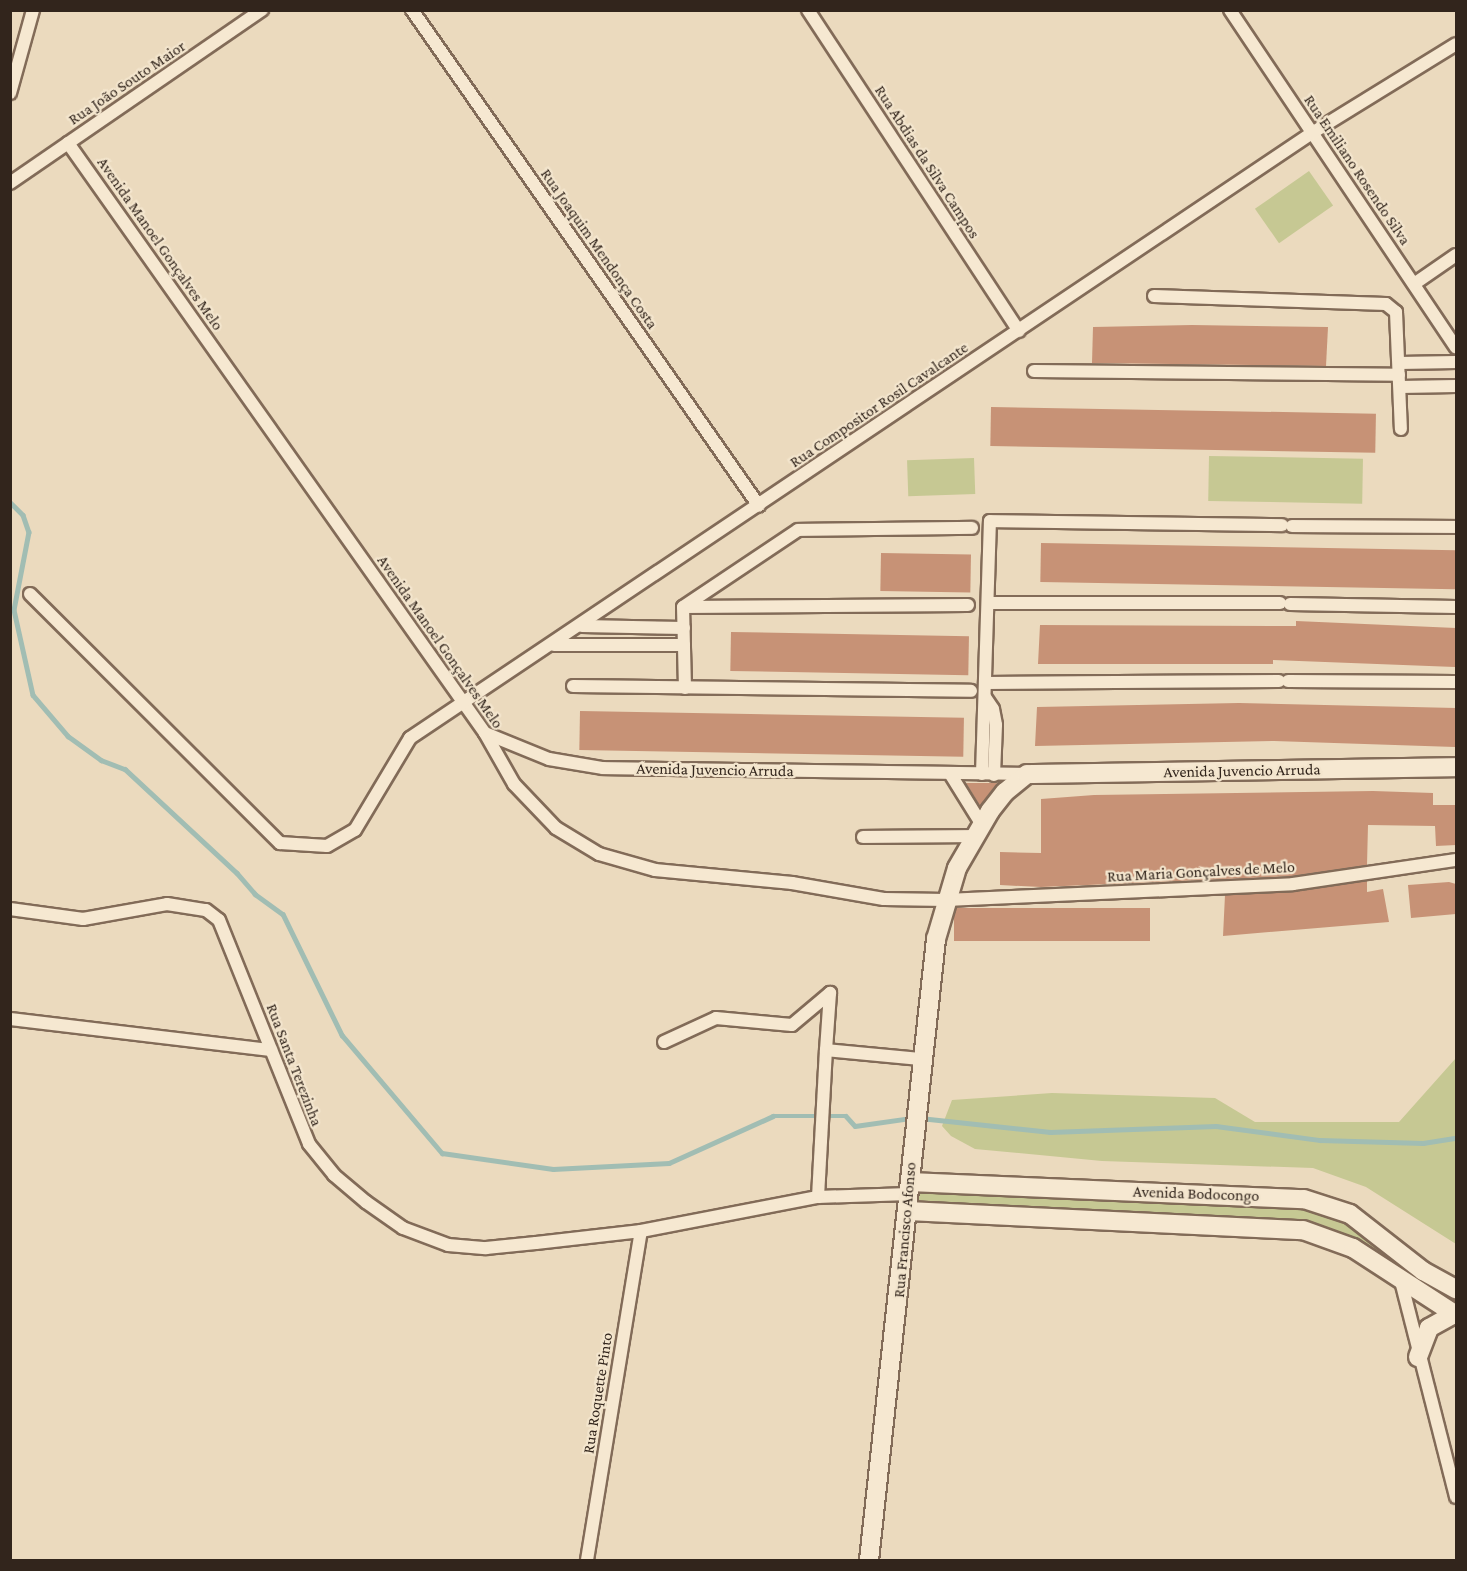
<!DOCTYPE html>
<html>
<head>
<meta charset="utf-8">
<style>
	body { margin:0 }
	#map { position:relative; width:1467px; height:1571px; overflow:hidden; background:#ebdabe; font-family:"Crimson Pro",serif }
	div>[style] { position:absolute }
	.green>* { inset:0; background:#c6c893; transform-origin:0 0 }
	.stream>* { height:4.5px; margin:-2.25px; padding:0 2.25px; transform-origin:2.25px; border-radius:2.25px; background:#a1bdb3 }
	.building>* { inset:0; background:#c79276; transform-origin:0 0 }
	.roads { filter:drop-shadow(2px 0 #826b58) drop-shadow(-2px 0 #826b58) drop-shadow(0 2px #826b58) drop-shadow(0 -2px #826b58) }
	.street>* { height:12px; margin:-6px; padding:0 6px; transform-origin:6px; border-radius:6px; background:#f6e8d1 }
	.secondary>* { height:18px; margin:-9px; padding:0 9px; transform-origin:9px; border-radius:9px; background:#f6e8d1 }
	span { translate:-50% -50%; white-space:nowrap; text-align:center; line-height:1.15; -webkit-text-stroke:4.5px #f3e5cd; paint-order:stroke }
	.street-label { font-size:16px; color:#32251c }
	.frame { position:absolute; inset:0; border:12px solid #32251c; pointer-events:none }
</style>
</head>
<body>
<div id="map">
	<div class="green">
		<i style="left:1309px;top:171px;width:42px;height:66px;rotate:55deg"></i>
		<i style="left:1209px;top:456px;width:154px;height:45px;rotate:1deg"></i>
		<i style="left:974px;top:458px;width:36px;height:67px;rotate:88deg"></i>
		<i style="clip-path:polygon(1456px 1058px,1456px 1244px,1366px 1187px,1313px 1168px,1102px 1161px,975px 1149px,951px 1136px,942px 1126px,952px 1100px,1052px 1093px,1215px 1098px,1255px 1122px,1399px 1122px)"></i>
		<i style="clip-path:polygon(919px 1190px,1297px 1204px,1341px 1217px,1456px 1295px,1456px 1311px,1344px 1236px,1319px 1226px,917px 1206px)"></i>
	</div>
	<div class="stream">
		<i style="left:10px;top:502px;width:18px;rotate:45deg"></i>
		<i style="left:23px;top:515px;width:18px;rotate:71deg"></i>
		<i style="left:29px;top:532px;width:79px;rotate:100.9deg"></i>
		<i style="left:14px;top:610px;width:87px;rotate:77.4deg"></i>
		<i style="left:33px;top:695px;width:54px;rotate:49.5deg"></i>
		<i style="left:68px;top:736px;width:41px;rotate:36deg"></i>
		<i style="left:101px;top:760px;width:26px;rotate:21deg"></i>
		<i style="left:125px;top:769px;width:153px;rotate:42.9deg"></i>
		<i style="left:237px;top:873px;width:28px;rotate:49deg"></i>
		<i style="left:255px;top:894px;width:34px;rotate:36deg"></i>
		<i style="left:283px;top:914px;width:135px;rotate:64deg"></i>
		<i style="left:342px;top:1035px;width:155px;rotate:49.7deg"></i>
		<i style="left:442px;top:1153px;width:112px;rotate:8.2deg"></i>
		<i style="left:553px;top:1169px;width:116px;rotate:-3deg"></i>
		<i style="left:669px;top:1163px;width:114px;rotate:-24.3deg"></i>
		<i style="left:773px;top:1116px;width:73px"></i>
		<i style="left:846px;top:1116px;width:13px;rotate:48deg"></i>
		<i style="left:855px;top:1126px;width:57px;rotate:-8.1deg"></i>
		<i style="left:920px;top:1118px;width:131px;rotate:6.1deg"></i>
		<i style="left:1050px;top:1132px;width:166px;rotate:-2.1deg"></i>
		<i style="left:1216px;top:1126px;width:105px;rotate:7.7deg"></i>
		<i style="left:1320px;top:1140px;width:103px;rotate:1.7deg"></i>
		<i style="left:1423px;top:1143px;width:33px;rotate:-9deg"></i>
	</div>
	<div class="building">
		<i style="clip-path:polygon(1192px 325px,1328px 327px,1326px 366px,1092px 363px,1093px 327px)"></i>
		<i style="left:991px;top:407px;width:385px;height:39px;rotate:1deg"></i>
		<i style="left:1041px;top:543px;width:415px;height:39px;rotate:1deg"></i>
		<i style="left:881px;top:553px;width:90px;height:38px;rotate:1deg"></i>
		<i style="clip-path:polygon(1296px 621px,1456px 628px,1455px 667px,1273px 660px,1273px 664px,1038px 664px,1040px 625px,1296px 626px)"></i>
		<i style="left:731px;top:632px;width:238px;height:39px;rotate:1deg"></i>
		<i style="clip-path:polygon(1239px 703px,1456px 708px,1455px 747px,1274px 741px,1035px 746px,1037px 707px)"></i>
		<i style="left:580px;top:711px;width:384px;height:39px;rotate:1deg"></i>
		<i style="clip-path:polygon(998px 782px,980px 806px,966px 783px,994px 783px)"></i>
		<i style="clip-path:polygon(1373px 791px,1433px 793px,1433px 805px,1456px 805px,1456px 845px,1436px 846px,1435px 826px,1368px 825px,1367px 865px,1292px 876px,1041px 887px,1000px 885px,1000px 852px,1041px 853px,1041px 799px,1094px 795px)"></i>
		<i style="clip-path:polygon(1367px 881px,1367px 892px,1383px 889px,1389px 922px,1223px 936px,1225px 895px,1293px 892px)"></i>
		<i style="clip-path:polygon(1449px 882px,1456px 884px,1456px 914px,1411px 918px,1408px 885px)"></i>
		<i style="left:1150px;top:908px;width:33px;height:196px;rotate:90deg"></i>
	</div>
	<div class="roads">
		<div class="street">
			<i style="left:412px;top:10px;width:605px;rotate:55.02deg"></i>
			<i style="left:808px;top:10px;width:384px;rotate:56.7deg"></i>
			<i style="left:1230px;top:10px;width:406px;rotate:56.2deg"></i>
			<i style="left:10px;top:93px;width:86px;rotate:-74.5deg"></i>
			<i style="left:68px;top:143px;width:722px;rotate:54.75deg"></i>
			<i style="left:485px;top:733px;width:59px;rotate:60.4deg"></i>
			<i style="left:514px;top:784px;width:61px;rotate:46.3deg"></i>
			<i style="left:556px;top:828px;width:50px;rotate:31.2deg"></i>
			<i style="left:599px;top:854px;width:58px;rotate:15.9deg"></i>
			<i style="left:655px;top:870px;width:138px;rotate:5.4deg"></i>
			<i style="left:792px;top:883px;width:93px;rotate:9.9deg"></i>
			<i style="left:884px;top:899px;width:62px;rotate:0.9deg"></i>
			<i style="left:946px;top:900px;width:347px;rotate:-2.6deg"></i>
			<i style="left:1293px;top:884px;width:165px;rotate:-8.4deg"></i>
			<i style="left:10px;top:183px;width:306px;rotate:-34.5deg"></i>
			<i style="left:1414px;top:284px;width:51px;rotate:-34.6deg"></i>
			<i style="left:1154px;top:296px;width:232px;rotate:2deg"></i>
			<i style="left:1386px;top:304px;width:13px;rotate:39deg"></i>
			<i style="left:1396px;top:312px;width:117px;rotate:87.6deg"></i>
			<i style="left:1399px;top:363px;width:57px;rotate:-1deg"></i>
			<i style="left:1034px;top:371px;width:365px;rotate:0.6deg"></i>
			<i style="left:1400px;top:387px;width:56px;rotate:-1deg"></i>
			<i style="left:1292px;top:526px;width:164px;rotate:0.3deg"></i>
			<i style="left:30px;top:594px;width:353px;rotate:44.9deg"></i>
			<i style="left:280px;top:843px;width:47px;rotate:3.7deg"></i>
			<i style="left:327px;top:846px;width:32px;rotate:-30deg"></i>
			<i style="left:355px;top:830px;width:107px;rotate:-59.1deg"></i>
			<i style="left:410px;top:738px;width:1086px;rotate:-33.85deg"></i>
			<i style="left:1312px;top:133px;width:169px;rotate:-31.7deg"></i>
			<i style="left:988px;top:603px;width:292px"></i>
			<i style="left:1290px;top:604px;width:166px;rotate:1deg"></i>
			<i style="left:684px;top:607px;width:284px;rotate:-0.4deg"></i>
			<i style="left:582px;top:626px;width:102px;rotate:1.1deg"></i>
			<i style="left:554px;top:645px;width:130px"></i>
			<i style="left:1288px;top:681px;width:168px;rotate:0.3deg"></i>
			<i style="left:986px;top:683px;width:293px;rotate:-0.4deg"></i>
			<i style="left:573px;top:686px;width:398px;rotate:0.7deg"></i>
			<i style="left:685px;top:688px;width:81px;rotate:-91.4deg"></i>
			<i style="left:683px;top:607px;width:138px;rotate:-33.8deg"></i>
			<i style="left:798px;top:530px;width:174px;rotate:-0.7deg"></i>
			<i style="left:985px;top:697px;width:14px;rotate:56deg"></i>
			<i style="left:993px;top:709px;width:16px;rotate:79deg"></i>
			<i style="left:996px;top:725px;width:50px;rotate:92.3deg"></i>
			<i style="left:485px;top:733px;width:69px;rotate:22.1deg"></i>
			<i style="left:549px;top:759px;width:55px;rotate:9.5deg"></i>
			<i style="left:603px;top:768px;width:423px;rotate:0.8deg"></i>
			<i style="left:982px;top:774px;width:253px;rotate:-88.2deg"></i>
			<i style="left:990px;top:521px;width:292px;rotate:0.8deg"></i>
			<i style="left:951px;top:775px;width:59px;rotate:58.2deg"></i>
			<i style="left:863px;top:837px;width:112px;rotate:-0.5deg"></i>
			<i style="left:10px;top:909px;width:74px;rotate:7.8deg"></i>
			<i style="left:83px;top:919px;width:85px;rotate:-10.1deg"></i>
			<i style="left:167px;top:904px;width:39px;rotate:9deg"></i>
			<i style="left:206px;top:910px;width:16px;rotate:38deg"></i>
			<i style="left:219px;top:920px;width:241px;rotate:68.1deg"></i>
			<i style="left:309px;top:1144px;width:40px;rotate:51deg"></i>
			<i style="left:334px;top:1175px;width:42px;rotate:40.2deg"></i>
			<i style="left:366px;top:1202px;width:45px;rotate:35.1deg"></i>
			<i style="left:403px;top:1228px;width:48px;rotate:20.7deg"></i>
			<i style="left:448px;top:1245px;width:38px;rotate:5deg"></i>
			<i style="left:486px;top:1248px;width:50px;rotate:-5.7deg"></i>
			<i style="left:536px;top:1243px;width:106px;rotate:-6.5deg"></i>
			<i style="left:641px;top:1231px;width:180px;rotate:-10.9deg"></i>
			<i style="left:818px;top:1197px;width:91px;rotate:-1.9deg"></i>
			<i style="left:10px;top:1019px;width:263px;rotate:6.8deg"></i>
			<i style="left:664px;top:1042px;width:57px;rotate:-24.8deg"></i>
			<i style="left:716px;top:1018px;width:76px;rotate:5.3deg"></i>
			<i style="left:792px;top:1025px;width:50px;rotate:-40.1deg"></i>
			<i style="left:830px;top:993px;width:57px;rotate:94deg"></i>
			<i style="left:818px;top:1197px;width:147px;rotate:-86.9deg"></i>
			<i style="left:826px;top:1050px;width:94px;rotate:5.5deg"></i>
			<i style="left:1400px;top:1277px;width:227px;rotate:75.7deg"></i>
			<i style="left:587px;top:1560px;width:333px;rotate:-80.7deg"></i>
		</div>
		<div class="secondary">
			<i style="left:910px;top:1182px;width:394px;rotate:2.5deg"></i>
			<i style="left:1304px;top:1199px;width:48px;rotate:18.1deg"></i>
			<i style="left:1350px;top:1214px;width:93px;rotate:38deg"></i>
			<i style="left:1423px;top:1271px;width:38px;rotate:29deg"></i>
			<i style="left:908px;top:1211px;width:395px;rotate:2.8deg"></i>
			<i style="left:1303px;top:1230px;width:53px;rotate:19.8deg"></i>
			<i style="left:1353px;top:1248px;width:123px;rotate:33deg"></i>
			<i style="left:1418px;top:1357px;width:31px;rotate:-69deg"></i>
			<i style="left:1429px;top:1328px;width:29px;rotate:-29deg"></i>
			<i style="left:869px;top:1560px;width:625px;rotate:-83.84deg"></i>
			<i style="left:936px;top:939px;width:74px;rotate:-73.5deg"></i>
			<i style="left:957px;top:868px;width:66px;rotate:-59.9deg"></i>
			<i style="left:990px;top:811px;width:24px;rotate:-52deg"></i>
			<i style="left:1005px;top:792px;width:28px;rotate:-39deg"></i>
			<i style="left:1027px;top:774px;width:429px;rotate:-0.9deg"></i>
		</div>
	</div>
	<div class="street-label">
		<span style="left:127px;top:83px;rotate:-34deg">Rua João Souto Maior</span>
		<span style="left:927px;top:162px;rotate:57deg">Rua Abdias da Silva Campos</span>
		<span style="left:1357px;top:170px;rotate:56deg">Rua Emiliano Rosendo Silva</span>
		<span style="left:160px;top:244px;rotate:55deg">Avenida Manoel Gonçalves Melo</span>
		<span style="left:599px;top:249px;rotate:55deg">Rua Joaquim Mendonça Costa</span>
		<span style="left:879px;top:405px;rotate:-34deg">Rua Compositor Rosil Cavalcante</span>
		<span style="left:440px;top:642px;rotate:55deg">Avenida Manoel Gonçalves Melo</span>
		<span style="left:715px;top:770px;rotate:1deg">Avenida Juvencio Arruda</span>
		<span style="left:1242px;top:771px;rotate:-1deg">Avenida Juvencio Arruda</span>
		<span style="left:1201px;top:872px;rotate:-3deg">Rua Maria Gonçalves de Melo</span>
		<span style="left:294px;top:1065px;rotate:69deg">Rua Santa Terezinha</span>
		<span style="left:1196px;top:1194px;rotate:2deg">Avenida Bodocongo</span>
		<span style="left:905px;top:1230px;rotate:-85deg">Rua Francisco Afonso</span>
		<span style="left:598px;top:1393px;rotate:-81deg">Rua Roquette Pinto</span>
	</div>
	<div class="frame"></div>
</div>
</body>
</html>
